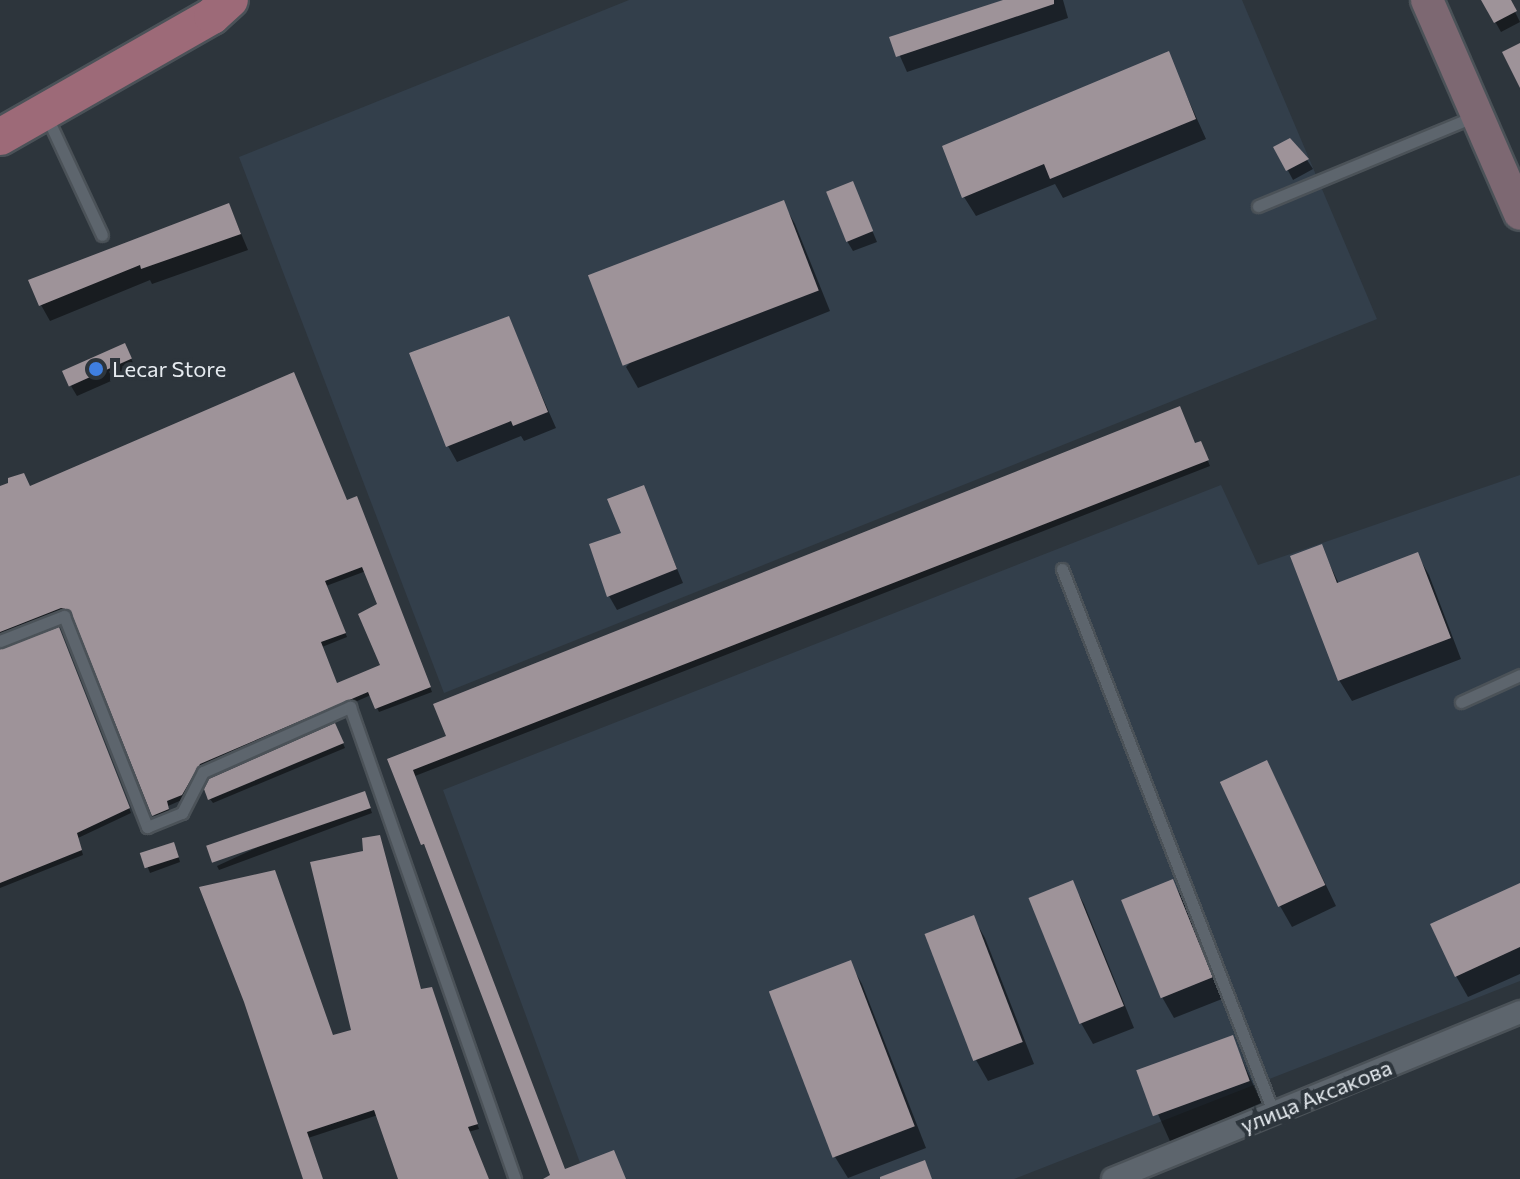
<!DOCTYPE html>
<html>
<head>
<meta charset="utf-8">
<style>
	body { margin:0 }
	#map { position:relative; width:1520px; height:1179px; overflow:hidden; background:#2d353c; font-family:Commissioner,sans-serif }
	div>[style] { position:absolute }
	.built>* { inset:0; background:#333f4b }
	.shadow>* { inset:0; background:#0007; transform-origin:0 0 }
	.building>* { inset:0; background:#9e9399; transform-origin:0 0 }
	.roads { filter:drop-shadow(2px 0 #4b5258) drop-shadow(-2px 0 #4b5258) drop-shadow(0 2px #4b5258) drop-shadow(0 -2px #4b5258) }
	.lane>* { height:11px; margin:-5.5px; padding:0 5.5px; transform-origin:5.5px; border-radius:5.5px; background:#5d656d }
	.street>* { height:22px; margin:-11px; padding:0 11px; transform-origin:11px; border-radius:11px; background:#5d656d }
	.secondary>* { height:32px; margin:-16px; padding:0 16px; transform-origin:16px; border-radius:16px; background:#7d6872 }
	.primary>* { height:36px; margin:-18px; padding:0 18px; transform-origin:18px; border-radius:18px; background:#9d6a78 }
	.dots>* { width:22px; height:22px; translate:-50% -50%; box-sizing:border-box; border:4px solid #2d353c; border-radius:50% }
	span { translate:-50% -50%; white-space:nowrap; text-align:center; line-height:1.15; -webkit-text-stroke:8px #2d353c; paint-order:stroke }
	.poi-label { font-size:22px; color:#e6ebf0 }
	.left { translate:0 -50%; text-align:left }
	.street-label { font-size:22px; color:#e6ebf0 }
</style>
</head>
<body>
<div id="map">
	<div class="built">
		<i style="clip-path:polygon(629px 0,1242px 0,1377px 319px,444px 693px,239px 157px)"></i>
		<i style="clip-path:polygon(1520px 475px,1520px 981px,1014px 1179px,586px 1179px,443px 790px,1221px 485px,1258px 565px)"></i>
	</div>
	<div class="shadow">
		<i style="clip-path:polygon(1009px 0,1063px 0,1068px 18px,907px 72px,892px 38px)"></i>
		<i style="clip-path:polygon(1483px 0,1509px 0,1520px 22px,1501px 32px)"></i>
		<i style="clip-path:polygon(1168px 54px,1206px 139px,1063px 198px,1055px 184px,976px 216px,964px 197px)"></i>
		<i style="clip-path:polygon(1276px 148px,1307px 160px,1313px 169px,1293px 180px)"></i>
		<i style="clip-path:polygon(852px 183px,877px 242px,853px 251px,847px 241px)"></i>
		<i style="clip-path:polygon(783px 203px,795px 224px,830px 311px,638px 388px,626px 367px)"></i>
		<i style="clip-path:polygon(229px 205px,248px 250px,152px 284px,150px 280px,50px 321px,41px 305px)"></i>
		<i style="clip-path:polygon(508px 319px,556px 428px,524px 441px,521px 436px,457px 462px,448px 446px)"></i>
		<i style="clip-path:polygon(130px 356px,136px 370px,77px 396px,71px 386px)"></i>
		<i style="clip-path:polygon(1195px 446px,1203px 449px,1210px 466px,415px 776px,565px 1171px,625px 1179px,554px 1179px,428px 849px,423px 844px,390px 760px)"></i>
		<i style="clip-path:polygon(643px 487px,683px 583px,617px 610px,609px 596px,623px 534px)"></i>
		<i style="clip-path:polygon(evenodd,0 488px,349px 510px,359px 503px,432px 692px,379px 712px,371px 695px,202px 769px,184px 799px,168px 806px,170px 814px,156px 819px,74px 614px,64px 612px,0 637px,0 488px,366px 571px,380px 605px,382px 666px,337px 685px,322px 647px,347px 637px,326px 586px,366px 571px)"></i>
		<i style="clip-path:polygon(1321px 546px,1339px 584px,1417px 554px,1429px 575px,1461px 659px,1352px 701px,1339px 680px)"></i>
		<i style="clip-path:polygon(61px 634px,131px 813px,78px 838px,83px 855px,0 888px,0 651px)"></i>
		<i style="clip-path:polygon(337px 730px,345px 748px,213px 803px,210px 799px)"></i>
		<i style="clip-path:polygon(1267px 763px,1336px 906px,1292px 927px,1280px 906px)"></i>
		<i style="clip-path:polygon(366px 797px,372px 813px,219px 870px,217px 866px)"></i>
		<i style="clip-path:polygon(379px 837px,421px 991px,434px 995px,479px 1129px,468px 1132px,489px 1179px,400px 1179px,378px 1115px,308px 1138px,322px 1179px,305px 1179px,246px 1001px,333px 1038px,354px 1031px,365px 852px)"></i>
		<i style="clip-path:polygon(176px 848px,180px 862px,150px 873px,143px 855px)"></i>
		<i style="clip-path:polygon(1172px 881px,1185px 902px,1222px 999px,1174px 1018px,1162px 997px)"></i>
		<i style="clip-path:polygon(1072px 883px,1084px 904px,1134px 1028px,1093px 1044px,1081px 1023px)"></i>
		<i style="clip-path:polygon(1520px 885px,1520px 974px,1468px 997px,1456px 976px)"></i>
		<i style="clip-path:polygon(973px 917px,985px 938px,1034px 1064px,988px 1081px,976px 1060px,927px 935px)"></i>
		<i style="clip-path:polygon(850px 963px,862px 984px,926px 1148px,848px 1178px,835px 1157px)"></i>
		<i style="left:1232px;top:1037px;width:72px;height:99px;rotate:66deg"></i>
	</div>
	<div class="building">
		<i style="clip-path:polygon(1003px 0,1054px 0,1054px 4px,896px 57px,889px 37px)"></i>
		<i style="clip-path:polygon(1481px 0,1511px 0,1517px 11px,1494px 23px)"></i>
		<i style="clip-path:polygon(1520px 43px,1520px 88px,1502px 52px)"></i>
		<i style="clip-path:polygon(1169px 51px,1196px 119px,1050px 179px,1044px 164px,962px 198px,942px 146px)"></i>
		<i style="clip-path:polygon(1290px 138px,1309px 159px,1286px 171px,1273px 147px)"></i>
		<i style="left:853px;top:181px;width:54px;height:29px;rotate:68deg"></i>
		<i style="left:784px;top:200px;width:97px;height:210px;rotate:69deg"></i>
		<i style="clip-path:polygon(229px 203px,241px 234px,141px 269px,140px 265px,39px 306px,28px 280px)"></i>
		<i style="clip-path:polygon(509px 316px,548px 412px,513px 426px,511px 421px,446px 447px,409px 353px)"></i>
		<i style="left:125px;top:343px;width:17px;height:69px;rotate:66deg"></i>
		<i style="clip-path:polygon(evenodd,294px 372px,347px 500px,357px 496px,431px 687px,375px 709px,368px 692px,200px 764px,182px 795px,167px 801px,169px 809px,152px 816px,70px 610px,61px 608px,0 632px,0 486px,8px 483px,8px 478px,24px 473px,30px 486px,294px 372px,362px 567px,377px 604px,358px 614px,380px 665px,337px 683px,321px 642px,346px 633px,325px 581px,362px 567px)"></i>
		<i style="clip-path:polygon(1180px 406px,1195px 443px,1201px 441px,1209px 460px,413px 770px,565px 1169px,614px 1150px,626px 1179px,543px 1179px,550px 1175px,424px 844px,421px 845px,387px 759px,446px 736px,433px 704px)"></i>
		<i style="clip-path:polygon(644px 485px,677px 569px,607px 597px,589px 544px,621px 533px,607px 499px)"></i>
		<i style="clip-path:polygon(1322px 544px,1337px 583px,1418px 552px,1451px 638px,1338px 681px,1290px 556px)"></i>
		<i style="clip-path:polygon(59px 627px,130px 808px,77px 833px,82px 850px,0 883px,0 649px)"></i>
		<i style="clip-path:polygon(335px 723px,344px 743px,208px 800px,204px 789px,209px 779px)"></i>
		<i style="left:1267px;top:760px;width:138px;height:52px;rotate:65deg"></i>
		<i style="left:365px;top:791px;width:18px;height:168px;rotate:71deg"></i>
		<i style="clip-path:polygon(380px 835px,421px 989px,432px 987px,478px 1124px,468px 1127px,489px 1179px,398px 1179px,374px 1110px,307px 1132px,323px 1179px,303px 1179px,244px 1002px,199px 887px,275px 870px,333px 1035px,351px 1030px,310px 862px,363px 851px,362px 838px)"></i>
		<i style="left:174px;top:842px;width:16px;height:36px;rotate:72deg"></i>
		<i style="left:1173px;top:879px;width:106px;height:56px;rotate:68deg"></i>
		<i style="left:1073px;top:880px;width:136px;height:48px;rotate:68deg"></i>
		<i style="clip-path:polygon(1520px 883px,1520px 947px,1455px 977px,1430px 924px)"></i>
		<i style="left:974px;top:915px;width:136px;height:53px;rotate:69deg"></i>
		<i style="left:851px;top:960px;width:178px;height:88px;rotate:69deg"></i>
		<i style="left:1233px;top:1035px;width:49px;height:103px;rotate:70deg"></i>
		<i style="clip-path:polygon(925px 1160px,932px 1179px,880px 1179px,880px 1177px)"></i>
	</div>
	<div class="roads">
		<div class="lane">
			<i style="left:47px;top:117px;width:130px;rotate:65deg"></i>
			<i style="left:1258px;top:206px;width:233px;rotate:-22.5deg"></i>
			<i style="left:1062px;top:569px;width:585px;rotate:68.74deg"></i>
			<i style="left:0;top:641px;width:69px;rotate:-21.3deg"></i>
			<i style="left:64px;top:616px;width:227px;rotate:68.5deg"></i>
			<i style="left:147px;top:827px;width:38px;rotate:-22deg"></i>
			<i style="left:182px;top:813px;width:46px;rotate:-62.9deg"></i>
			<i style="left:203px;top:772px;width:161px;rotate:-23.9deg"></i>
			<i style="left:350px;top:707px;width:500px;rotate:70.73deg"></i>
			<i style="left:1461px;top:702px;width:65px;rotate:-24.6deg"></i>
		</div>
		<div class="street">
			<i style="left:1113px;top:1179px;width:440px;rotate:-22.3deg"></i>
		</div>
		<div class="secondary">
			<i style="left:1427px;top:0;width:233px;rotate:66.5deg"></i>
		</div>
		<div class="primary">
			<i style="left:0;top:137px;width:244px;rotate:-29.7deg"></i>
			<i style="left:212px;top:16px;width:24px;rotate:-42deg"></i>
		</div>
	</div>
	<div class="dots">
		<i style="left:96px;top:369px;background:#3f7fe0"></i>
	</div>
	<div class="poi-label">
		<span class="left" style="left:112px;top:369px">Lecar Store</span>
	</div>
	<div class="street-label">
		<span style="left:1316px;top:1096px;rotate:-22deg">улица Аксакова</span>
	</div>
</div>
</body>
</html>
